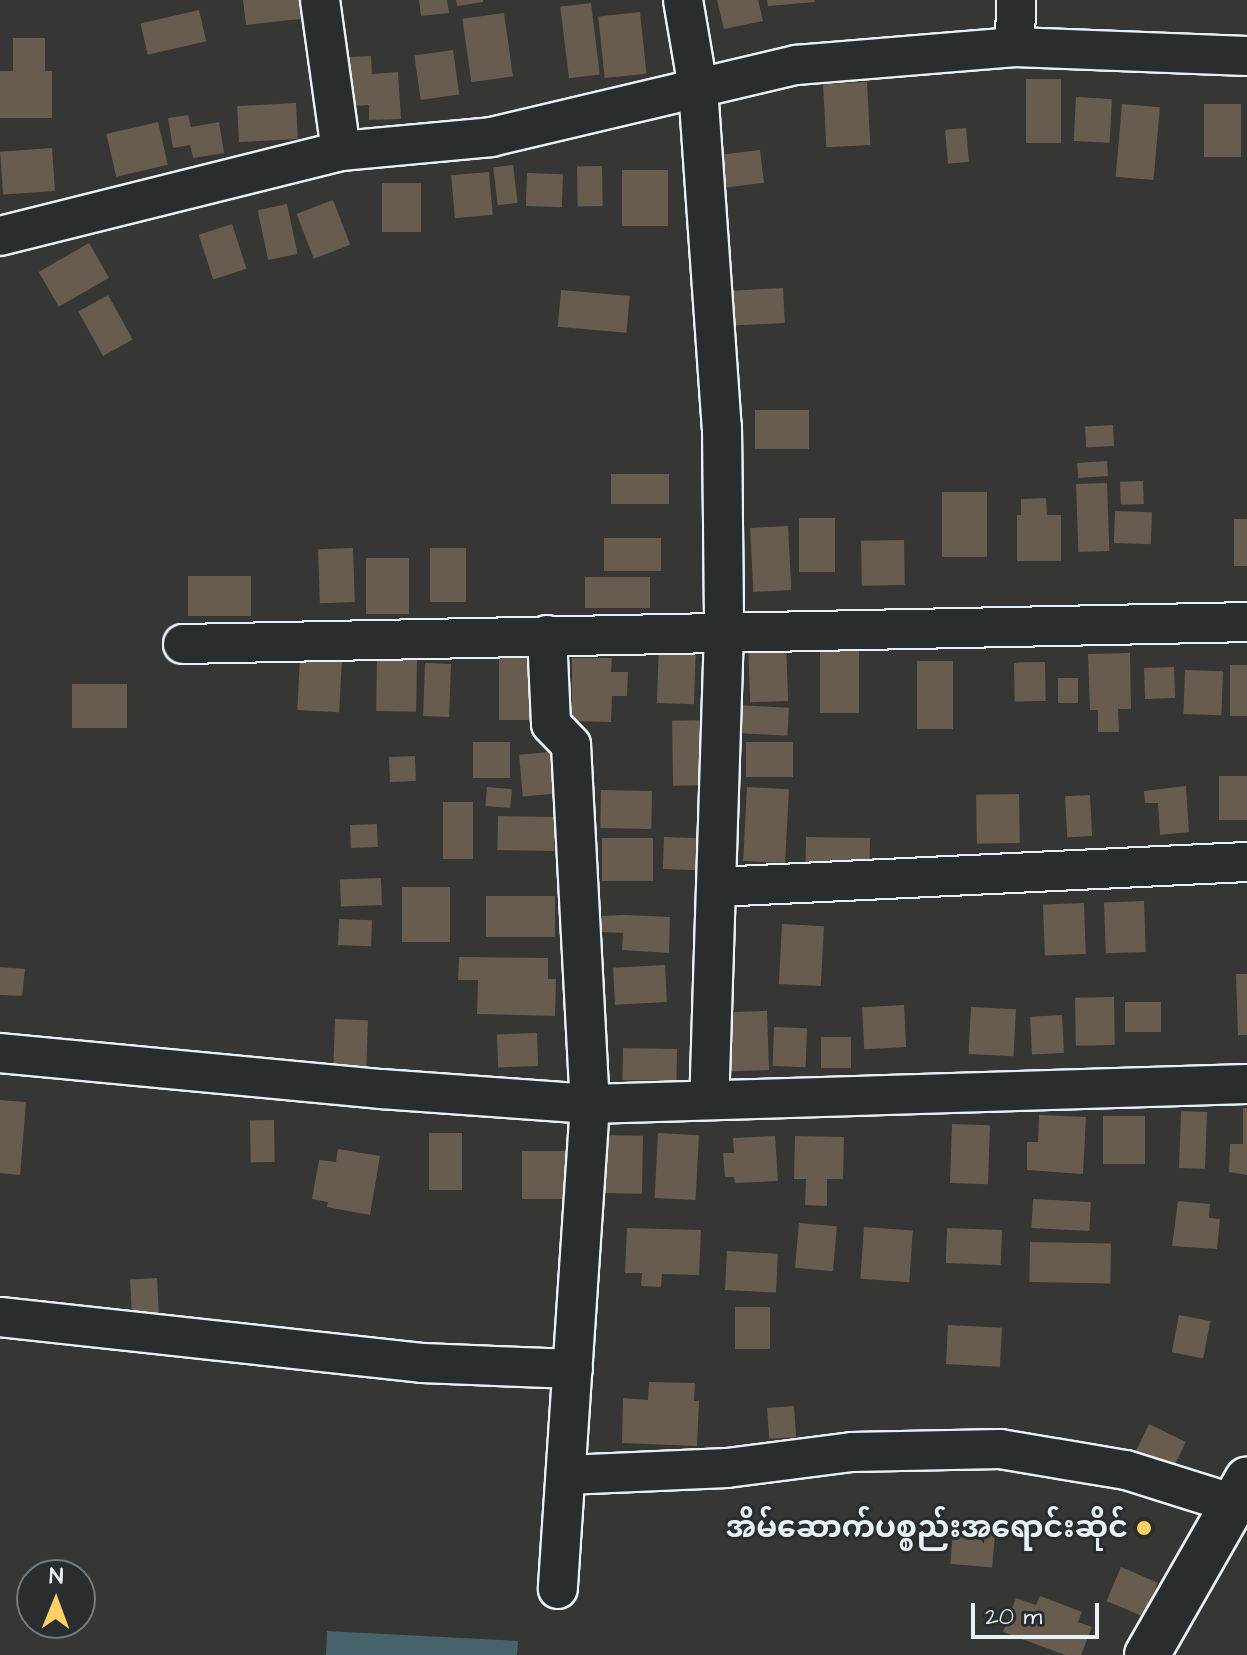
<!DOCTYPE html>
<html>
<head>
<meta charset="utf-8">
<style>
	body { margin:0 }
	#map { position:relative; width:1247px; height:1655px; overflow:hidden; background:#363634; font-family:"Architects Daughter","Noto Sans Myanmar",sans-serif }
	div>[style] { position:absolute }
	.water>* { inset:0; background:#46636b }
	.building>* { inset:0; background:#675c4e; transform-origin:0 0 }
	.roads { filter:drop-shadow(2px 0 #e8f1f8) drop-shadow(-2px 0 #e8f1f8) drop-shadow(0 2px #e8f1f8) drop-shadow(0 -2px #e8f1f8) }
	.street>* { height:38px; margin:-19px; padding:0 19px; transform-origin:19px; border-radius:19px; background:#2a2d2e }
	.secondary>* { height:44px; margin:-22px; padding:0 22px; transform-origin:22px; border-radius:22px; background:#2a2d2e }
	.dots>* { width:22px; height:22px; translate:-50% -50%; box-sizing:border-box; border:4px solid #2a2d2e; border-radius:50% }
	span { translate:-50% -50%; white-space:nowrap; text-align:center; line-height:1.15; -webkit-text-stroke:6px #2a2d2e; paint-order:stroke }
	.poi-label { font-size:30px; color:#e8f1f8; font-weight:700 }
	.right { translate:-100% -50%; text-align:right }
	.north { position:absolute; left:16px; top:1559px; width:80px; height:80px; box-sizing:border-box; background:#2a2d2e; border:2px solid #767b7f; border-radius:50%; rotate:1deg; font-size:22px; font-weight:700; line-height:32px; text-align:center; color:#e8f1f8 }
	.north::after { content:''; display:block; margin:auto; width:28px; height:36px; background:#ffd166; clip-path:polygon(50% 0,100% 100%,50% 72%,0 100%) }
	.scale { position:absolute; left:971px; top:1603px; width:128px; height:36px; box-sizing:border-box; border:4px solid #e8f1f8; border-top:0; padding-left:10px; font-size:24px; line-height:28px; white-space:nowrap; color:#e8f1f8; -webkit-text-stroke:6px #2a2d2e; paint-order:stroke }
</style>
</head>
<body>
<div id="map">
	<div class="water">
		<i style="clip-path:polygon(327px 1631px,518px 1641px,517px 1655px,326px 1655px)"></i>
	</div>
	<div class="building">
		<i style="clip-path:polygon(243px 0,307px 0,309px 18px,246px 25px)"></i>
		<i style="clip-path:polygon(419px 0,447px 0,449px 13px,421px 16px)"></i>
		<i style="clip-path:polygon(456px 0,483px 0,483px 2px,457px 6px)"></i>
		<i style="clip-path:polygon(717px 0,758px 0,763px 21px,724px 29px)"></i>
		<i style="clip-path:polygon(767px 0,814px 0,815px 2px,768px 6px)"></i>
		<i style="left:591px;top:3px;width:72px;height:31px;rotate:83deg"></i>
		<i style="left:199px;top:10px;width:32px;height:60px;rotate:77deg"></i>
		<i style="left:640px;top:12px;width:62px;height:42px;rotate:84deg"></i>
		<i style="left:504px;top:13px;width:64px;height:42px;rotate:82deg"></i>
		<i style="clip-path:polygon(13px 38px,45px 38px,45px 71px,52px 71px,52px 118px,0 118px,0 71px,13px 71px)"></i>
		<i style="left:453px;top:50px;width:45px;height:39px;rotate:82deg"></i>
		<i style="clip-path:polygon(371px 56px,372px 74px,398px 72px,401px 119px,369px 120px,369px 105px,353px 106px,349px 57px)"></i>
		<i style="left:1026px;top:79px;width:35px;height:64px"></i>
		<i style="left:867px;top:82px;width:63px;height:44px;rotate:87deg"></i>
		<i style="left:1076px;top:97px;width:36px;height:44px;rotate:3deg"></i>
		<i style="left:296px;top:103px;width:36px;height:59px;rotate:87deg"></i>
		<i style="left:1122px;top:104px;width:38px;height:73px;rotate:5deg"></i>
		<i style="left:1204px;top:104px;width:37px;height:53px"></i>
		<i style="clip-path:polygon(188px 115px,191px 127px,219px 122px,224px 153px,193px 158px,190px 145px,173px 148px,168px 118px)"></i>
		<i style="left:158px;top:122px;width:44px;height:53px;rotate:77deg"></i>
		<i style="left:966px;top:128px;width:34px;height:21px;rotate:85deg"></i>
		<i style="left:52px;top:148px;width:43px;height:52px;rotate:86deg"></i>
		<i style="left:760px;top:150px;width:33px;height:40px;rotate:83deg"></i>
		<i style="left:513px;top:165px;width:38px;height:20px;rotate:83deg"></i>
		<i style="left:602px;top:166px;width:40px;height:25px;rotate:89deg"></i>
		<i style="left:622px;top:170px;width:46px;height:56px"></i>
		<i style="left:489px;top:172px;width:43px;height:38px;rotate:85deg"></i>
		<i style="left:527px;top:173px;width:36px;height:33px;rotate:2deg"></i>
		<i style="left:382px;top:183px;width:39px;height:49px"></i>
		<i style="left:333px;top:200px;width:48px;height:39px;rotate:69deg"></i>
		<i style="left:287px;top:204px;width:51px;height:30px;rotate:78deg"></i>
		<i style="left:232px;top:224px;width:47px;height:35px;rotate:72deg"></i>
		<i style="left:89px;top:243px;width:40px;height:58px;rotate:60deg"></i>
		<i style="left:783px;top:288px;width:35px;height:51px;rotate:87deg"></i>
		<i style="left:561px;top:290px;width:69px;height:37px;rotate:5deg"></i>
		<i style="left:108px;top:295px;width:51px;height:34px;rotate:61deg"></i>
		<i style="left:755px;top:410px;width:54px;height:39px"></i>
		<i style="left:1113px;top:425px;width:21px;height:28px;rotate:87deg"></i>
		<i style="left:1107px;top:461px;width:15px;height:30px;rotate:86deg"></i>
		<i style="left:611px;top:474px;width:58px;height:30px"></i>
		<i style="left:1143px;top:481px;width:23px;height:23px;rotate:88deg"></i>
		<i style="left:1107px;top:483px;width:68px;height:31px;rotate:88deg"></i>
		<i style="left:987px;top:492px;width:65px;height:45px;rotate:90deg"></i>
		<i style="clip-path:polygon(1046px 498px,1047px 515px,1061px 515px,1061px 561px,1017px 561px,1017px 515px,1021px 515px,1021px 499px)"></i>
		<i style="left:1115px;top:511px;width:37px;height:32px;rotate:2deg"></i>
		<i style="left:799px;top:518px;width:36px;height:54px"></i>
		<i style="left:1234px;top:519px;width:13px;height:47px"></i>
		<i style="left:788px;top:526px;width:64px;height:38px;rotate:87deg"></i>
		<i style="left:661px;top:538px;width:33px;height:57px;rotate:90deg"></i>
		<i style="left:904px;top:540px;width:45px;height:43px;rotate:89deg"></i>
		<i style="left:353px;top:548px;width:54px;height:35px;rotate:88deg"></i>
		<i style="left:466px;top:548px;width:54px;height:36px;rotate:90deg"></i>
		<i style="left:366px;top:558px;width:43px;height:56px"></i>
		<i style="left:251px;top:576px;width:40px;height:63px;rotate:90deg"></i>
		<i style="left:585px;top:577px;width:65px;height:31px"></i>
		<i style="left:786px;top:640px;width:61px;height:38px;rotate:88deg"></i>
		<i style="left:659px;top:643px;width:37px;height:60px;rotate:2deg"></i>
		<i style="left:820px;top:644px;width:39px;height:69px"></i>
		<i style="clip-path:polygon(1130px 653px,1131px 709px,1118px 709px,1119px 732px,1098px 732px,1098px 710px,1090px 710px,1088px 654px)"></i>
		<i style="left:499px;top:656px;width:31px;height:64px"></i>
		<i style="left:300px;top:658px;width:42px;height:52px;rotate:3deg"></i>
		<i style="clip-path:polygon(572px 658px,612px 658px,611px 672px,628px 672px,627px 696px,612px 696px,611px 722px,572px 721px)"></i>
		<i style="left:377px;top:659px;width:40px;height:52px;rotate:1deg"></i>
		<i style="left:917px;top:661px;width:36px;height:68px"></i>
		<i style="left:1045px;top:662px;width:39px;height:31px;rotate:89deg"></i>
		<i style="left:425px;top:663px;width:26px;height:53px;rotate:2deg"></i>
		<i style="left:1230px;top:665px;width:17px;height:51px"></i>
		<i style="left:1174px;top:667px;width:31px;height:30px;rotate:88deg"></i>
		<i style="left:1185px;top:670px;width:38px;height:44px;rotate:2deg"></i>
		<i style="left:1058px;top:678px;width:20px;height:25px"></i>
		<i style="left:127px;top:684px;width:44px;height:55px;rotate:90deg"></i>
		<i style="left:737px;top:705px;width:52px;height:28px;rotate:3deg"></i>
		<i style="left:710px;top:720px;width:65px;height:38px;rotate:89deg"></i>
		<i style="left:473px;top:742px;width:37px;height:36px"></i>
		<i style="left:793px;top:742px;width:35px;height:47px;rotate:90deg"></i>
		<i style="left:550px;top:752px;width:42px;height:31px;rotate:85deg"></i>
		<i style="left:415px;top:756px;width:25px;height:26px;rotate:88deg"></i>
		<i style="left:1247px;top:776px;width:44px;height:28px;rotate:90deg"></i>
		<i style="clip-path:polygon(1186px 786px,1189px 832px,1160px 835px,1158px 803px,1145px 803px,1144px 791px)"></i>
		<i style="left:487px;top:787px;width:25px;height:19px;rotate:5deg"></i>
		<i style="left:747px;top:787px;width:42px;height:74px;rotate:3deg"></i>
		<i style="left:601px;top:790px;width:51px;height:38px;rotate:1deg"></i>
		<i style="left:1019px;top:794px;width:49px;height:43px;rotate:89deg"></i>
		<i style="left:1090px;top:795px;width:41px;height:25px;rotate:87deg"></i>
		<i style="left:443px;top:802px;width:30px;height:57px"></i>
		<i style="left:498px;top:816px;width:57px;height:34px;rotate:1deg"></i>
		<i style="left:377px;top:824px;width:23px;height:27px;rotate:88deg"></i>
		<i style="left:664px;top:837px;width:50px;height:32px;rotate:2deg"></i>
		<i style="left:806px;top:837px;width:64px;height:36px;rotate:1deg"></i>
		<i style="left:653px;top:838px;width:43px;height:51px;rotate:90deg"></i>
		<i style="left:381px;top:878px;width:27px;height:41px;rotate:88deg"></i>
		<i style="left:402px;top:887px;width:48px;height:55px"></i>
		<i style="left:486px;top:896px;width:69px;height:41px"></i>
		<i style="left:1144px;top:901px;width:51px;height:40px;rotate:88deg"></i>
		<i style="left:1084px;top:903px;width:51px;height:41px;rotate:88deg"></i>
		<i style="clip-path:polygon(624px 915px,670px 917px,669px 953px,622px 950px,623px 933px,602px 932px,602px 916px)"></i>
		<i style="left:339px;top:919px;width:33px;height:26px;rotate:2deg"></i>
		<i style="left:782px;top:924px;width:42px;height:60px;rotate:3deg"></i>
		<i style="clip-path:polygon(459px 957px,548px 958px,548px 979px,556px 979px,555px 1016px,477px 1014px,478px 980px,458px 980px)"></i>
		<i style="left:665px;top:965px;width:37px;height:52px;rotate:87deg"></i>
		<i style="clip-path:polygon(0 967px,25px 969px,22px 996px,0 995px)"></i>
		<i style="clip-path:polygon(1236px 974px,1247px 974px,1247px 1035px,1238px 1035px)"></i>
		<i style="left:1114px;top:997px;width:48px;height:39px;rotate:89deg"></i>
		<i style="left:1161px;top:1002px;width:30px;height:36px;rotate:90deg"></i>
		<i style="left:904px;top:1005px;width:42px;height:42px;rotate:87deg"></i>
		<i style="left:971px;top:1007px;width:45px;height:47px;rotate:3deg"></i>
		<i style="left:767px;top:1011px;width:59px;height:45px;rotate:88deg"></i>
		<i style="left:1062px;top:1015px;width:38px;height:32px;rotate:87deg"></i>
		<i style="left:335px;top:1019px;width:33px;height:53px;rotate:2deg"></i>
		<i style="left:774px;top:1027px;width:33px;height:39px;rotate:2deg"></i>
		<i style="left:537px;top:1033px;width:33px;height:40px;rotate:88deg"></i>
		<i style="left:821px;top:1037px;width:30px;height:31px"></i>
		<i style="left:623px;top:1048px;width:54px;height:32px;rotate:1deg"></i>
		<i style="clip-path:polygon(0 1100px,26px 1102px,20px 1175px,0 1173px)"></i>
		<i style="clip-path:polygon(1243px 1108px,1247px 1108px,1247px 1175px,1229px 1172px,1230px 1144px,1243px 1144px)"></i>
		<i style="left:1181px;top:1111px;width:26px;height:57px;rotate:2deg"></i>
		<i style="clip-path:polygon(1039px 1115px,1086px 1117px,1083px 1174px,1027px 1170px,1027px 1142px,1038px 1142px)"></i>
		<i style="left:1103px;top:1116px;width:42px;height:48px"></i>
		<i style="left:274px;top:1120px;width:42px;height:24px;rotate:89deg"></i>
		<i style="left:952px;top:1124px;width:38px;height:59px;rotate:2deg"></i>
		<i style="left:429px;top:1133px;width:33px;height:57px"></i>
		<i style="left:658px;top:1133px;width:41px;height:65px;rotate:3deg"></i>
		<i style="left:599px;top:1135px;width:44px;height:58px;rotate:1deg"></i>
		<i style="clip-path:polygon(775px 1136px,778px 1181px,735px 1183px,734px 1177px,725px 1177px,723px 1153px,734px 1153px,733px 1138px)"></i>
		<i style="clip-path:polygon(795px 1136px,844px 1137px,843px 1179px,827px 1179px,827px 1206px,805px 1205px,806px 1179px,794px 1179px)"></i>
		<i style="clip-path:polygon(338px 1149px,380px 1156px,370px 1215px,327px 1207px,328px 1202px,312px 1199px,319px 1160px,336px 1162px)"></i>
		<i style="left:522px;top:1151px;width:48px;height:48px"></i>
		<i style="left:1033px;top:1199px;width:58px;height:29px;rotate:3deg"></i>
		<i style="clip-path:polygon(1178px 1201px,1210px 1204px,1209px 1218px,1220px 1219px,1217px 1249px,1172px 1246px)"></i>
		<i style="left:799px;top:1223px;width:38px;height:45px;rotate:5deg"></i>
		<i style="left:864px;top:1227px;width:49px;height:52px;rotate:4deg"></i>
		<i style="clip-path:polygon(627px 1228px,701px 1230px,699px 1275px,662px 1274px,661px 1287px,641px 1286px,642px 1273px,625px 1273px)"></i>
		<i style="left:947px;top:1228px;width:55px;height:35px;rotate:2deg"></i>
		<i style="left:1030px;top:1242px;width:81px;height:40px;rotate:1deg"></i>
		<i style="left:727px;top:1251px;width:51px;height:39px;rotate:3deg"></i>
		<i style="left:157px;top:1278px;width:38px;height:27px;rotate:87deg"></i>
		<i style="left:735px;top:1307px;width:35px;height:42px"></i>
		<i style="left:1179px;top:1315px;width:32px;height:38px;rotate:11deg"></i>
		<i style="left:948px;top:1325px;width:54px;height:39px;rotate:3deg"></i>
		<i style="clip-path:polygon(649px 1382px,695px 1383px,694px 1401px,699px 1401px,697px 1446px,622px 1443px,623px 1398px,648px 1400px)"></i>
		<i style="left:794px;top:1406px;width:31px;height:27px;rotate:86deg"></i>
		<i style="left:1149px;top:1424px;width:41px;height:35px;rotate:26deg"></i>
		<i style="left:954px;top:1521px;width:42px;height:43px;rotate:5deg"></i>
		<i style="left:1121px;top:1567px;width:40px;height:37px;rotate:23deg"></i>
		<i style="clip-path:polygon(1040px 1596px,1082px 1612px,1078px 1622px,1092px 1627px,1081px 1655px,1065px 1655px,1003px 1632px,1016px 1598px,1036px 1605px)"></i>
	</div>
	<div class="roads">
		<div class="street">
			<i style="left:320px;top:0;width:152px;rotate:82.1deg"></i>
			<i style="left:683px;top:0;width:89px;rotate:80.3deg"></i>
			<i style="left:698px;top:88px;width:340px;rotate:86deg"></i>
			<i style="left:722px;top:427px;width:204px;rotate:89.4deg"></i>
			<i style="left:724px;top:631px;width:469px;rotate:91.8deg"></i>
			<i style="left:1015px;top:47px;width:47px;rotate:-88.8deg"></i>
			<i style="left:0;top:236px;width:351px;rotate:-14deg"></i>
			<i style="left:341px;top:151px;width:151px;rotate:-5.3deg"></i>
			<i style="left:491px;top:137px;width:313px;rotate:-13.3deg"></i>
			<i style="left:796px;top:65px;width:220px;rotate:-4.7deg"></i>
			<i style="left:1015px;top:47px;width:232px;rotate:2.2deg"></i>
			<i style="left:547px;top:635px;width:89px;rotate:87.4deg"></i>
			<i style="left:551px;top:724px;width:29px;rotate:46deg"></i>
			<i style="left:571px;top:745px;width:360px;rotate:87deg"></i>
			<i style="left:590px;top:1104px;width:486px;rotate:93.8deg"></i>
			<i style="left:183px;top:644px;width:1064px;rotate:-1.18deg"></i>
			<i style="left:716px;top:887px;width:532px;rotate:-2.7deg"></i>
			<i style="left:0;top:1053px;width:383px;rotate:5.4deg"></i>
			<i style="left:381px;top:1089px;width:210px;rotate:4.1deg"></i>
			<i style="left:590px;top:1104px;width:657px;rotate:-1.74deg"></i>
			<i style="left:0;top:1317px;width:424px;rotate:6.2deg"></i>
			<i style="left:422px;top:1363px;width:151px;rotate:2.3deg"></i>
			<i style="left:566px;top:1475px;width:161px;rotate:-2.5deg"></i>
			<i style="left:727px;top:1468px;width:126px;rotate:-7.3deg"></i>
			<i style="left:852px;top:1452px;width:148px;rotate:-1.2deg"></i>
			<i style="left:1000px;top:1449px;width:128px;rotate:9.5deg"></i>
			<i style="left:1126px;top:1470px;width:113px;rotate:17.5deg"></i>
		</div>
		<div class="secondary">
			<i style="left:1147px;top:1655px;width:202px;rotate:-60.3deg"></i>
		</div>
	</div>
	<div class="dots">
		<i style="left:1144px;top:1528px;background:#ffd166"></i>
	</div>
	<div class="poi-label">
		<span class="right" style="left:1128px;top:1528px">အိမ်ဆောက်ပစ္စည်းအရောင်းဆိုင်</span>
	</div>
	<div class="north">N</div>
	<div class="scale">20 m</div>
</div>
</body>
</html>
